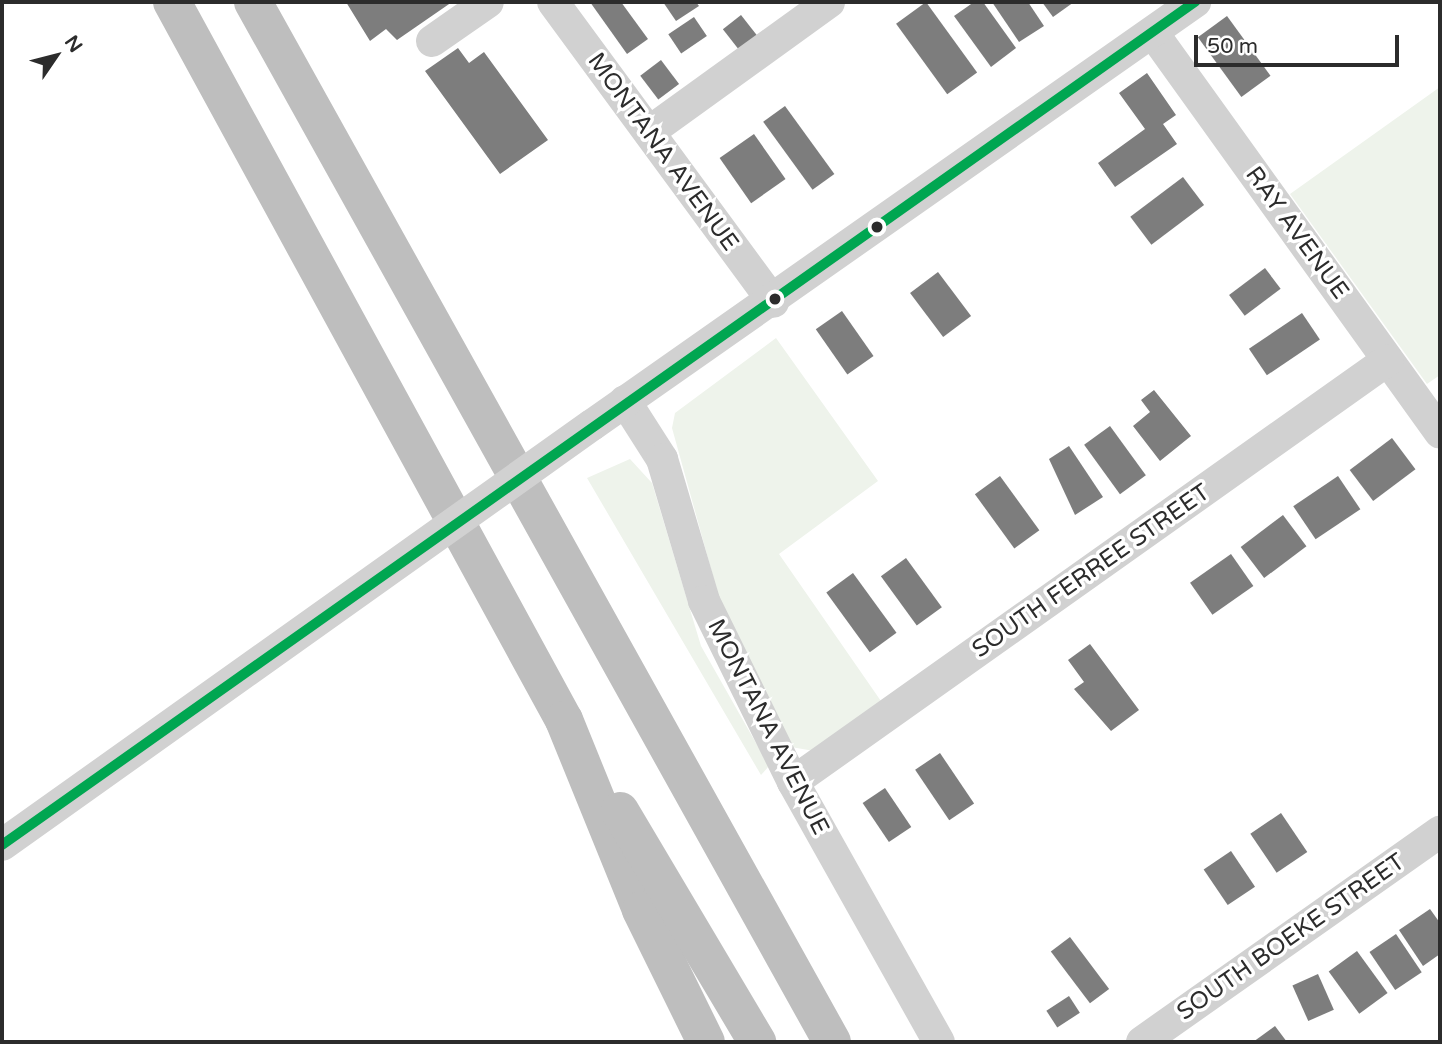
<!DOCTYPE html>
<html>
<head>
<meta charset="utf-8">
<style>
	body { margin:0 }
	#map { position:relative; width:1442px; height:1044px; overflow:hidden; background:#fff; font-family:"Varela Round",sans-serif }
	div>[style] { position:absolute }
	.green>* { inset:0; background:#eef3eb }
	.building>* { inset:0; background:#7d7d7d; transform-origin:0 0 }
	.minor>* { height:32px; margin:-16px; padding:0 16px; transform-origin:16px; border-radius:16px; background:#d1d1d1 }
	.highway>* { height:38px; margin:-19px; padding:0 19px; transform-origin:19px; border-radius:19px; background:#bebebe }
	.minor-bridge>* { height:32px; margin:-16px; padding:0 16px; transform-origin:16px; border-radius:16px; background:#d1d1d1 }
	.bus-1>* { height:10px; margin:-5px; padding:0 5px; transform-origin:5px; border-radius:5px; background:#00a651 }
	.dots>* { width:19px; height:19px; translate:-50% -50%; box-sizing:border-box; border:4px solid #fff; border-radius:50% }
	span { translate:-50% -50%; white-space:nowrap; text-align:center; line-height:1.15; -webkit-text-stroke:7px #fff; paint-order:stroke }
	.street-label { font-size:24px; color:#2c2c2c }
	.frame { position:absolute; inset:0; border:4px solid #2c2c2c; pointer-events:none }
	.north { position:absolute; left:21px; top:21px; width:70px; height:70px; -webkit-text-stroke:5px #fff; paint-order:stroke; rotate:55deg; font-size:19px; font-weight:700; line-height:28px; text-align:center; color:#2c2c2c }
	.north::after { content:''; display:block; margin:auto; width:24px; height:32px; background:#2c2c2c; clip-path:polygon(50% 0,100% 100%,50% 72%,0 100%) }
	.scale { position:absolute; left:1194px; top:35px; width:205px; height:32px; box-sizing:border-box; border:4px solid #2c2c2c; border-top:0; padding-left:9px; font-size:21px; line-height:24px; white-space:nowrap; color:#2c2c2c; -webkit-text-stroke:5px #fff; paint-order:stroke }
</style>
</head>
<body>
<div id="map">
	<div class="green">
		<i style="clip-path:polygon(1440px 87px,1440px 375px,1427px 384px,1290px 194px)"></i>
		<i style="clip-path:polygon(776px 338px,878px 481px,779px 554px,883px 704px,814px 751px,791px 747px,724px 616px,672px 428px,675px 413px)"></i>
		<i style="clip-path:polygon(630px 459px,652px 483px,701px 646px,769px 766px,761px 775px,587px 478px)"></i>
	</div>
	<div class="building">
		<i style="clip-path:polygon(346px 2px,452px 2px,397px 40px,386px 29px,370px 41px)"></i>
		<i style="clip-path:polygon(590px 2px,621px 2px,648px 39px,627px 54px)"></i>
		<i style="clip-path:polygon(663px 2px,696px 2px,699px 6px,676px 21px)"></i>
		<i style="left:926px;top:2px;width:87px;height:37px;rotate:54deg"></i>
		<i style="clip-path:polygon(974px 2px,983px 2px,1016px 48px,991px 67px,954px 16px)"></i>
		<i style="clip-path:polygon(992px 2px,1028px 2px,1044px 26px,1019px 42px)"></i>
		<i style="clip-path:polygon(1042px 2px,1074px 2px,1053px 17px)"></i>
		<i style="left:741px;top:15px;width:28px;height:23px;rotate:52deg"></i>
		<i style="left:1227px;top:16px;width:74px;height:36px;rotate:54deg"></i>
		<i style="left:694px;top:17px;width:23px;height:31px;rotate:56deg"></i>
		<i style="clip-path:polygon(458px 48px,469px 63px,484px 52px,548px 140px,500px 174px,425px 71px)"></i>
		<i style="left:661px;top:60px;width:30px;height:26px;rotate:53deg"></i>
		<i style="clip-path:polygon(1147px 73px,1176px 115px,1163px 124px,1177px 144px,1115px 187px,1098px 163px,1145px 129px,1119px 93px)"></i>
		<i style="left:785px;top:106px;width:84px;height:27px;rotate:54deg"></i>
		<i style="left:754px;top:134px;width:55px;height:42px;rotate:55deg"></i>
		<i style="left:1183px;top:177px;width:35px;height:66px;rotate:53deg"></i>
		<i style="left:1265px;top:268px;width:26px;height:45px;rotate:53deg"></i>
		<i style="left:938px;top:272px;width:55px;height:35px;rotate:53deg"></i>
		<i style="left:842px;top:311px;width:55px;height:32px;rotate:55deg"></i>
		<i style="left:1302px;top:313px;width:32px;height:64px;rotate:56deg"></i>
		<i style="clip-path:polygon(1154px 390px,1191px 436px,1160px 461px,1133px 426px,1150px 412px,1141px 400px)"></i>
		<i style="left:1110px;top:426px;width:61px;height:32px;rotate:54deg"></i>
		<i style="left:1392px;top:438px;width:39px;height:53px;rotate:53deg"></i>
		<i style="clip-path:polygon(1069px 446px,1103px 497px,1075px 515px,1049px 459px)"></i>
		<i style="left:1000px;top:476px;width:67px;height:31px;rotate:54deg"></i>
		<i style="left:1338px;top:476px;width:40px;height:54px;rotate:56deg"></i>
		<i style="left:1283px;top:515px;width:39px;height:53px;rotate:53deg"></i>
		<i style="left:1231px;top:554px;width:39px;height:50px;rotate:55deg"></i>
		<i style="left:906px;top:558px;width:61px;height:31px;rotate:54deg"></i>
		<i style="left:853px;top:573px;width:74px;height:33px;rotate:54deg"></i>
		<i style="clip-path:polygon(1090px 644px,1139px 710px,1111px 731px,1074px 689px,1084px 682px,1068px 660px)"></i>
		<i style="left:940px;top:753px;width:61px;height:30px;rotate:56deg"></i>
		<i style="left:885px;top:788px;width:47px;height:27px;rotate:56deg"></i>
		<i style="left:1281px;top:813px;width:47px;height:37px;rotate:56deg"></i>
		<i style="left:1231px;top:851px;width:43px;height:33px;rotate:56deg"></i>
		<i style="clip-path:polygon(1430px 909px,1440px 923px,1440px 954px,1423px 966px,1399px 930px)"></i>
		<i style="left:1396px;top:934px;width:46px;height:32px;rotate:56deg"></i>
		<i style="left:1070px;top:937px;width:65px;height:24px;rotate:53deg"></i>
		<i style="left:1357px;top:951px;width:52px;height:35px;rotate:54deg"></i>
		<i style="left:1318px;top:974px;width:39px;height:28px;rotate:66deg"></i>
		<i style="left:1069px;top:996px;width:20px;height:27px;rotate:57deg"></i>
		<i style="clip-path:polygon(1275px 1026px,1287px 1042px,1253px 1042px)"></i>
	</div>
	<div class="minor">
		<i style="left:553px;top:2px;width:372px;rotate:53.7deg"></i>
		<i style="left:1153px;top:33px;width:492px;rotate:54.3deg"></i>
		<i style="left:432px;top:41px;width:68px;rotate:-34.9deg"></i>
		<i style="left:649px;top:132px;width:222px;rotate:-35.8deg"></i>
		<i style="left:625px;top:401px;width:69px;rotate:57.5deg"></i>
		<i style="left:662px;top:459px;width:148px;rotate:73.5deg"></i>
		<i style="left:704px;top:601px;width:202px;rotate:63.8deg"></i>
		<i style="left:793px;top:782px;width:298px;rotate:60.7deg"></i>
		<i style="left:592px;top:425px;width:737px;rotate:-35.05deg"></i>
		<i style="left:793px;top:782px;width:729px;rotate:-35.35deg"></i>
		<i style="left:1142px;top:1042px;width:365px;rotate:-35.2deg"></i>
	</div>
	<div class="highway">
		<i style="left:172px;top:2px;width:818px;rotate:61.37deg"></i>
		<i style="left:564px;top:720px;width:205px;rotate:67.9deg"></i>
		<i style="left:641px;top:910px;width:147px;rotate:63.8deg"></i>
		<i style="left:253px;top:2px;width:1190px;rotate:60.89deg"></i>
		<i style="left:620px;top:811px;width:269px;rotate:59.3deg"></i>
	</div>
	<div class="minor-bridge">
		<i style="left:2px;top:845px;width:724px;rotate:-35.45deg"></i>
	</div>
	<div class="bus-1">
		<i style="left:2px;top:845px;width:1461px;rotate:-35.25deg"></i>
	</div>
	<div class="dots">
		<i style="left:877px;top:227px;background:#2c2c2c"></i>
		<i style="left:775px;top:299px;background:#2c2c2c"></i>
	</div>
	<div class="street-label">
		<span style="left:663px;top:152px;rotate:54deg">MONTANA AVENUE</span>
		<span style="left:1297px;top:233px;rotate:54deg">RAY AVENUE</span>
		<span style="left:1091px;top:571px;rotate:-35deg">SOUTH FERREE STREET</span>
		<span style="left:768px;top:727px;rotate:63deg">MONTANA AVENUE</span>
		<span style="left:1291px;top:937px;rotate:-35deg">SOUTH BOEKE STREET</span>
	</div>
	<div class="frame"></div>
	<div class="north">N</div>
	<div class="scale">50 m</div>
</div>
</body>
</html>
